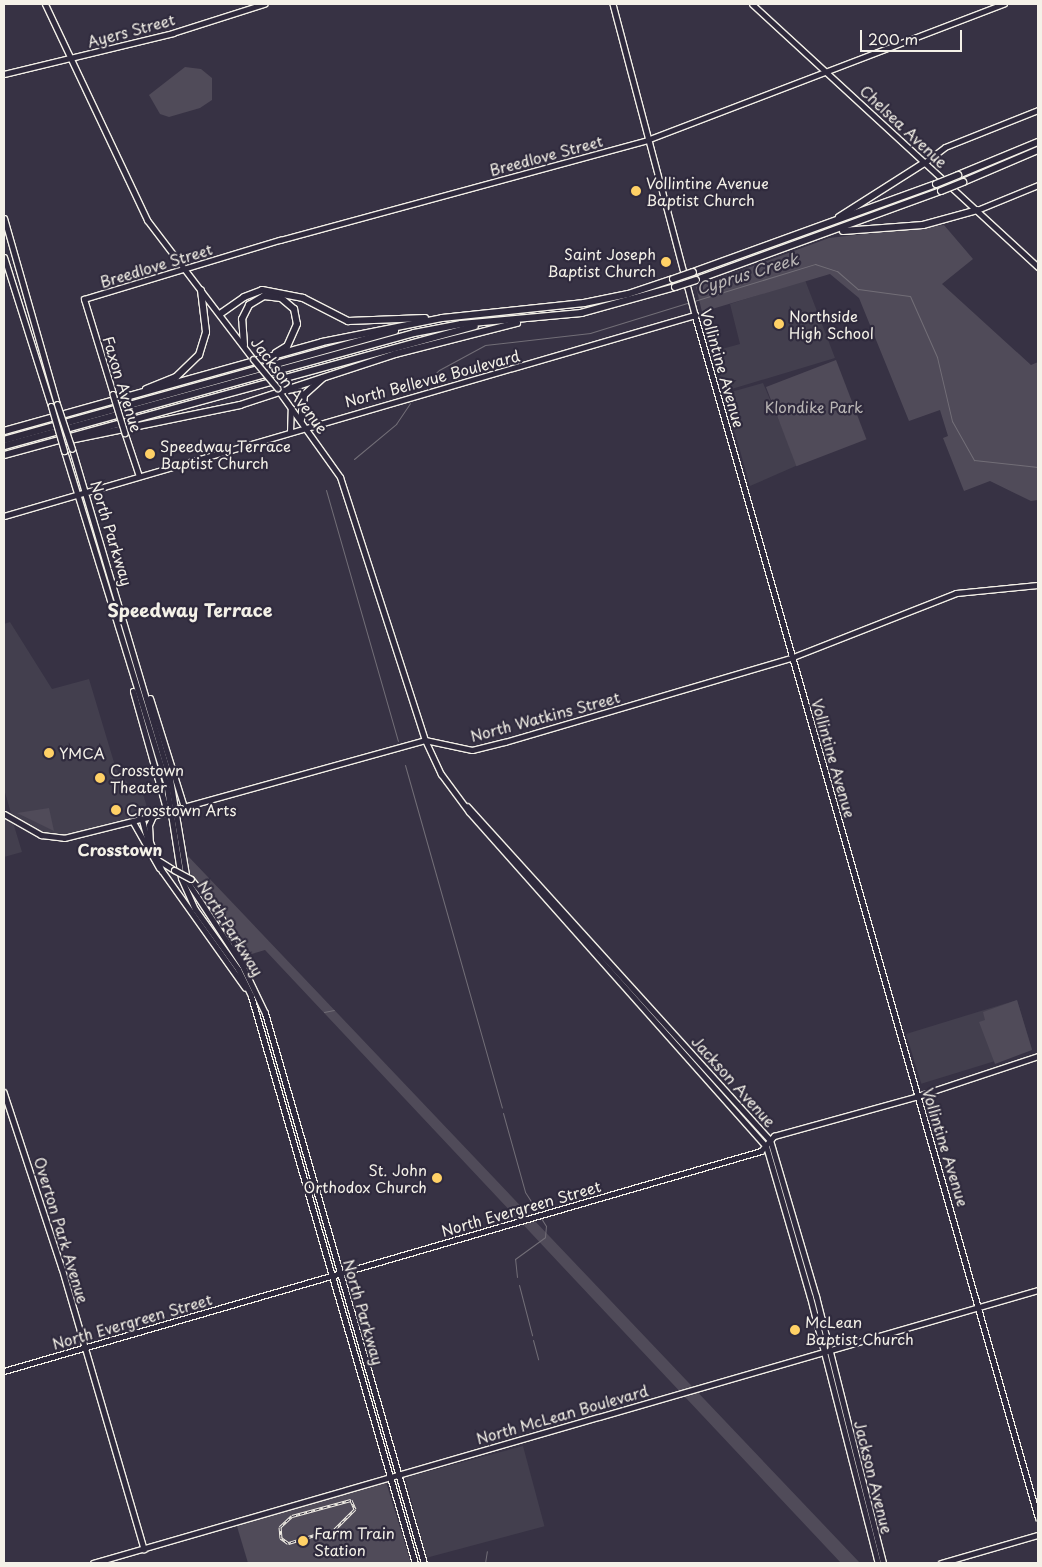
<!DOCTYPE html>
<html>
<head>
<meta charset="utf-8">
<style>
	body { margin:0 }
	#map { position:relative; width:1042px; height:1567px; overflow:hidden; background:#373244; font-family:"Playpen Sans",sans-serif }
	div>[style] { position:absolute }
	.built>* { inset:0; background:#433f4e; transform-origin:0 0 }
	.green>* { inset:0; background:#504b59; transform-origin:0 0 }
	.stream>* { height:1px; margin:-0.5px; padding:0 0.5px; transform-origin:0.5px; border-radius:0.5px; background:#726e77 }
	.roads { filter:drop-shadow(1px 0 #f4f1e8) drop-shadow(-1px 0 #f4f1e8) drop-shadow(0 1px #f4f1e8) drop-shadow(0 -1px #f4f1e8) }
	.minor>* { height:4.5px; margin:-2.25px; padding:0 2.25px; transform-origin:2.25px; border-radius:2.25px; background:#2f2a3d }
	.major>* { height:5px; margin:-2.5px; padding:0 2.5px; transform-origin:2.5px; border-radius:2.5px; background:#2f2a3d }
	.highway>* { height:6px; margin:-3px; padding:0 3px; transform-origin:3px; border-radius:3px; background:#2f2a3d }
	.rail>* { height:3px; margin-top:-1.5px; transform-origin:0; background:repeating-linear-gradient(90deg,#2f2a3d 0 4px,#f4f1e8 0 8px); box-sizing:border-box; border-block:1px solid #f4f1e8 }
	.bridges { filter:drop-shadow(1px 0 #f4f1e8) drop-shadow(-1px 0 #f4f1e8) drop-shadow(0 1px #f4f1e8) drop-shadow(0 -1px #f4f1e8) }
	.minor-bridge>* { height:4.5px; margin:-2.25px; padding:0 2.25px; transform-origin:2.25px; border-radius:2.25px; background:#2f2a3d }
	.major-bridge>* { height:5px; margin:-2.5px; padding:0 2.5px; transform-origin:2.5px; border-radius:2.5px; background:#2f2a3d }
	.highway-bridge>* { height:6px; margin:-3px; padding:0 3px; transform-origin:3px; border-radius:3px; background:#2f2a3d }
	.dots>* { width:14px; height:14px; translate:-50% -50%; box-sizing:border-box; border:2px solid #2f2a3d; border-radius:50% }
	span { translate:-50% -50%; white-space:nowrap; text-align:center; line-height:1.15; -webkit-text-stroke:4.5px #2f2a3d; paint-order:stroke }
	.street-label { font-size:15px; color:#f4f1e8 }
	.poi-label { font-size:15px; color:#f4f1e8 }
	.left { translate:0 -50%; text-align:left }
	.right { translate:-100% -50%; text-align:right }
	.park-label { font-size:15px; color:#bbb7b6 }
	.water-label { font-size:16px; color:#bab6b5; font-style:italic }
	.neighbourhood-label { font-size:16px; color:#f4f1e8; font-weight:700 }
	.quarter-label { font-size:18px; color:#f4f1e8; font-weight:700 }
	.frame { position:absolute; inset:0; border:5px solid #f4f1e8; pointer-events:none }
	.scale { position:absolute; left:860px; top:30px; width:102px; height:22px; box-sizing:border-box; border:2px solid #f4f1e8; border-top:0; padding-left:6px; font-size:15px; line-height:18px; white-space:nowrap; color:#f4f1e8; -webkit-text-stroke:4px #2f2a3d; paint-order:stroke }
</style>
</head>
<body>
<div id="map">
	<div class="built">
		<i style="clip-path:polygon(805px 280px,835px 358px,725px 391px,711px 352px,740px 344px,730px 304px)"></i>
		<i style="clip-path:polygon(763px 383px,798px 465px,750px 486px,724px 394px)"></i>
		<i style="clip-path:polygon(10px 622px,52px 689px,89px 679px,116px 769px,131px 787px,140px 784px,150px 817px,64px 838px,52px 838px,12px 819px,22px 852px,4px 857px,4px 814px,12px 817px,4px 789px,4px 624px)"></i>
		<i style="left:1017px;top:1000px;width:52px;height:116px;rotate:73deg"></i>
		<i style="left:523px;top:1446px;width:83px;height:122px;rotate:75deg"></i>
	</div>
	<div class="green">
		<i style="clip-path:polygon(185px 67px,201px 69px,212px 78px,212px 100px,200px 108px,169px 117px,160px 114px,149px 95px)"></i>
		<i style="clip-path:polygon(944px 225px,973px 259px,942px 284px,1031px 365px,1038px 362px,1038px 500px,1031px 501px,990px 481px,964px 491px,943px 438px,948px 436px,940px 410px,909px 421px,859px 298px,830px 274px,702px 312px,696px 287px,829px 238px)"></i>
		<i style="left:836px;top:360px;width:85px;height:75px;rotate:69deg"></i>
		<i style="clip-path:polygon(49px 808px,54px 831px,17px 813px)"></i>
		<i style="clip-path:polygon(187px 855px,860px 1563px,841px 1563px,265px 950px,245px 956px,213px 915px,190px 873px)"></i>
		<i style="clip-path:polygon(1017px 1000px,1032px 1050px,995px 1064px,979px 1022px,985px 1020px,983px 1012px)"></i>
		<i style="clip-path:polygon(386px 1482px,411px 1563px,248px 1563px,236px 1523px)"></i>
	</div>
	<div class="stream">
		<i style="left:694px;top:301px;width:127px;rotate:-17deg"></i>
		<i style="left:815px;top:264px;width:23px;rotate:18deg"></i>
		<i style="left:837px;top:271px;width:28px;rotate:41deg"></i>
		<i style="left:858px;top:289px;width:52px;rotate:7.7deg"></i>
		<i style="left:910px;top:296px;width:67px;rotate:66.1deg"></i>
		<i style="left:937px;top:357px;width:66px;rotate:76.8deg"></i>
		<i style="left:952px;top:421px;width:45px;rotate:60.6deg"></i>
		<i style="left:974px;top:460px;width:64px;rotate:6.2deg"></i>
		<i style="left:419px;top:388px;width:27px;rotate:-42deg"></i>
		<i style="left:439px;top:370px;width:52px;rotate:-28.5deg"></i>
		<i style="left:485px;top:345px;width:106px;rotate:-6.5deg"></i>
		<i style="left:590px;top:333px;width:105px;rotate:-17.2deg"></i>
		<i style="left:354px;top:459px;width:55px;rotate:-39.8deg"></i>
		<i style="left:396px;top:424px;width:25px;rotate:-56deg"></i>
		<i style="left:326px;top:490px;width:261px;rotate:74deg"></i>
		<i style="left:405px;top:765px;width:356px;rotate:74.2deg"></i>
		<i style="left:324px;top:1012px;width:10px;rotate:-11deg"></i>
		<i style="left:503px;top:1113px;width:82px;rotate:74.4deg"></i>
		<i style="left:525px;top:1192px;width:24px;rotate:57deg"></i>
		<i style="left:517px;top:1277px;width:18px;rotate:-96deg"></i>
		<i style="left:515px;top:1259px;width:37px;rotate:-36deg"></i>
		<i style="left:545px;top:1237px;width:11px;rotate:-85deg"></i>
		<i style="left:546px;top:1226px;width:9px;rotate:-122deg"></i>
		<i style="left:519px;top:1285px;width:52px;rotate:75.4deg"></i>
		<i style="left:533px;top:1340px;width:20px;rotate:75deg"></i>
		<i style="left:485px;top:1563px;width:12px;rotate:-81deg"></i>
	</div>
	<div class="roads">
		<div class="minor">
			<i style="left:613px;top:4px;width:322px;rotate:75.2deg"></i>
			<i style="left:695px;top:315px;width:1250px;rotate:74.07deg"></i>
			<i style="left:4px;top:74px;width:174px;rotate:-13.6deg"></i>
			<i style="left:173px;top:33px;width:96px;rotate:-17.7deg"></i>
			<i style="left:113px;top:394px;width:99px;rotate:-107deg"></i>
			<i style="left:84px;top:299px;width:205px;rotate:-16.8deg"></i>
			<i style="left:280px;top:240px;width:380px;rotate:-15.2deg"></i>
			<i style="left:647px;top:140px;width:382px;rotate:-20.9deg"></i>
			<i style="left:125px;top:433px;width:44px;rotate:71.6deg"></i>
			<i style="left:4px;top:516px;width:720px;rotate:-16.22deg"></i>
			<i style="left:4px;top:1092px;width:185px;rotate:71.8deg"></i>
			<i style="left:62px;top:1268px;width:293px;rotate:73.7deg"></i>
			<i style="left:4px;top:1371px;width:788px;rotate:-16.2deg"></i>
			<i style="left:761px;top:1151px;width:20px;rotate:-49deg"></i>
			<i style="left:774px;top:1136px;width:149px;rotate:-15.5deg"></i>
			<i style="left:918px;top:1096px;width:126px;rotate:-18.4deg"></i>
			<i style="left:941px;top:1563px;width:101px;rotate:-16.1deg"></i>
		</div>
		<div class="major">
			<i style="left:45px;top:4px;width:239px;rotate:64.7deg"></i>
			<i style="left:147px;top:220px;width:175px;rotate:52.7deg"></i>
			<i style="left:752px;top:4px;width:389px;rotate:42.6deg"></i>
			<i style="left:924px;top:163px;width:26px;rotate:-37deg"></i>
			<i style="left:945px;top:147px;width:100px;rotate:-21.7deg"></i>
			<i style="left:977px;top:210px;width:66px;rotate:-22.3deg"></i>
			<i style="left:4px;top:218px;width:193px;rotate:74.1deg"></i>
			<i style="left:4px;top:257px;width:156px;rotate:72.5deg"></i>
			<i style="left:278px;top:390px;width:107px;rotate:54.5deg"></i>
			<i style="left:340px;top:477px;width:276px;rotate:72.1deg"></i>
			<i style="left:425px;top:740px;width:38px;rotate:65deg"></i>
			<i style="left:441px;top:774px;width:47px;rotate:53.6deg"></i>
			<i style="left:469px;top:812px;width:447px;rotate:48.4deg"></i>
			<i style="left:766px;top:1146px;width:157px;rotate:73.8deg"></i>
			<i style="left:810px;top:1297px;width:275px;rotate:75.7deg"></i>
			<i style="left:290px;top:432px;width:24px;rotate:-88deg"></i>
			<i style="left:72px;top:449px;width:344px;rotate:73.5deg"></i>
			<i style="left:170px;top:779px;width:103px;rotate:80.5deg"></i>
			<i style="left:187px;top:881px;width:100px;rotate:56.8deg"></i>
			<i style="left:242px;top:965px;width:53px;rotate:64.4deg"></i>
			<i style="left:265px;top:1013px;width:573px;rotate:73.88deg"></i>
			<i style="left:64px;top:451px;width:346px;rotate:72.9deg"></i>
			<i style="left:166px;top:782px;width:97px;rotate:81.1deg"></i>
			<i style="left:181px;top:878px;width:34px;rotate:66deg"></i>
			<i style="left:195px;top:909px;width:74px;rotate:54.4deg"></i>
			<i style="left:238px;top:969px;width:30px;rotate:64deg"></i>
			<i style="left:251px;top:996px;width:590px;rotate:73.87deg"></i>
			<i style="left:133px;top:691px;width:126px;rotate:74.3deg"></i>
			<i style="left:150px;top:698px;width:114px;rotate:72.7deg"></i>
			<i style="left:467px;top:806px;width:451px;rotate:47.8deg"></i>
			<i style="left:770px;top:1140px;width:163px;rotate:73.6deg"></i>
			<i style="left:816px;top:1296px;width:275px;rotate:75.9deg"></i>
			<i style="left:180px;top:808px;width:254px;rotate:-15.5deg"></i>
			<i style="left:425px;top:740px;width:48px;rotate:12deg"></i>
			<i style="left:472px;top:750px;width:34px;rotate:-14deg"></i>
			<i style="left:505px;top:742px;width:300px;rotate:-16.4deg"></i>
			<i style="left:793px;top:657px;width:175px;rotate:-21.4deg"></i>
			<i style="left:956px;top:593px;width:82px;rotate:-5.6deg"></i>
			<i style="left:4px;top:814px;width:43px;rotate:29.6deg"></i>
			<i style="left:41px;top:835px;width:23px;rotate:7deg"></i>
			<i style="left:64px;top:838px;width:107px;rotate:-14deg"></i>
			<i style="left:153px;top:816px;width:10px;rotate:114deg"></i>
			<i style="left:149px;top:825px;width:17px;rotate:87deg"></i>
			<i style="left:150px;top:842px;width:31px;rotate:68deg"></i>
			<i style="left:162px;top:871px;width:143px;rotate:54.6deg"></i>
			<i style="left:142px;top:820px;width:23px;rotate:75deg"></i>
			<i style="left:133px;top:822px;width:53px;rotate:60.5deg"></i>
			<i style="left:158px;top:860px;width:19px;rotate:32deg"></i>
			<i style="left:191px;top:879px;width:51px;rotate:52.2deg"></i>
			<i style="left:222px;top:919px;width:51px;rotate:64.4deg"></i>
			<i style="left:93px;top:1563px;width:984px;rotate:-16.11deg"></i>
		</div>
		<div class="highway">
			<i style="left:958px;top:175px;width:87px;rotate:-22.4deg"></i>
			<i style="left:963px;top:182px;width:82px;rotate:-23.1deg"></i>
			<i style="left:839px;top:217px;width:101px;rotate:-32.4deg"></i>
			<i style="left:843px;top:231px;width:80px;rotate:-4.3deg"></i>
			<i style="left:923px;top:225px;width:56px;rotate:-15.5deg"></i>
			<i style="left:693px;top:272px;width:258px;rotate:-19.9deg"></i>
			<i style="left:696px;top:280px;width:261px;rotate:-20deg"></i>
			<i style="left:220px;top:314px;width:29px;rotate:-35deg"></i>
			<i style="left:244px;top:297px;width:19px;rotate:-21deg"></i>
			<i style="left:262px;top:290px;width:42px;rotate:11deg"></i>
			<i style="left:303px;top:298px;width:51px;rotate:27.1deg"></i>
			<i style="left:348px;top:321px;width:77px;rotate:-2.2deg"></i>
			<i style="left:244px;top:345px;width:26px;rotate:-94deg"></i>
			<i style="left:242px;top:319px;width:16px;rotate:-63deg"></i>
			<i style="left:249px;top:305px;width:17px;rotate:-31deg"></i>
			<i style="left:264px;top:296px;width:17px;rotate:7deg"></i>
			<i style="left:281px;top:298px;width:17px;rotate:40deg"></i>
			<i style="left:294px;top:309px;width:15px;rotate:79deg"></i>
			<i style="left:297px;top:324px;width:24px;rotate:114deg"></i>
			<i style="left:287px;top:346px;width:13px;rotate:148deg"></i>
			<i style="left:146px;top:389px;width:32px;rotate:-22deg"></i>
			<i style="left:176px;top:377px;width:32px;rotate:-44deg"></i>
			<i style="left:199px;top:355px;width:24px;rotate:-73deg"></i>
			<i style="left:206px;top:332px;width:42px;rotate:-96.8deg"></i>
			<i style="left:301px;top:420px;width:25px;rotate:-83deg"></i>
			<i style="left:304px;top:395px;width:25px;rotate:-42deg"></i>
			<i style="left:4px;top:431px;width:330px;rotate:-15.6deg"></i>
			<i style="left:322px;top:342px;width:122px;rotate:-11.3deg"></i>
			<i style="left:442px;top:318px;width:143px;rotate:-6deg"></i>
			<i style="left:584px;top:303px;width:45px;rotate:-11.6deg"></i>
			<i style="left:628px;top:294px;width:47px;rotate:-18.4deg"></i>
			<i style="left:4px;top:440px;width:406px;rotate:-15.6deg"></i>
			<i style="left:65px;top:441px;width:179px;rotate:-11.6deg"></i>
			<i style="left:240px;top:405px;width:163px;rotate:-18.2deg"></i>
			<i style="left:395px;top:354px;width:126px;rotate:-14.3deg"></i>
			<i style="left:4px;top:446px;width:425px;rotate:-15.4deg"></i>
			<i style="left:414px;top:333px;width:48px;rotate:-10.8deg"></i>
			<i style="left:461px;top:324px;width:121px;rotate:-5.2deg"></i>
			<i style="left:581px;top:313px;width:98px;rotate:-15.5deg"></i>
			<i style="left:4px;top:455px;width:488px;rotate:-15.3deg"></i>
		</div>
	</div>
	<div class="rail">
		<i style="left:318px;top:1534px;width:31px;rotate:163deg"></i>
		<i style="left:288px;top:1543px;width:9px;rotate:-144deg"></i>
		<i style="left:281px;top:1538px;width:11px;rotate:-95deg"></i>
		<i style="left:280px;top:1527px;width:16px;rotate:-43deg"></i>
		<i style="left:292px;top:1516px;width:61px;rotate:-15.2deg"></i>
		<i style="left:351px;top:1500px;width:10px;rotate:66deg"></i>
		<i style="left:355px;top:1509px;width:33px;rotate:135deg"></i>
	</div>
	<div class="bridges">
		<div class="minor-bridge">
			<i style="left:113px;top:394px;width:41px;rotate:72.9deg"></i>
		</div>
		<div class="major-bridge">
			<i style="left:253px;top:359px;width:38px;rotate:50deg"></i>
			<i style="left:57px;top:404px;width:47px;rotate:71.6deg"></i>
			<i style="left:51px;top:406px;width:47px;rotate:73.9deg"></i>
			<i style="left:168px;top:812px;width:13px;rotate:-18deg"></i>
			<i style="left:174px;top:870px;width:19px;rotate:28deg"></i>
		</div>
		<div class="highway-bridge">
			<i style="left:936px;top:184px;width:24px;rotate:-22deg"></i>
			<i style="left:941px;top:191px;width:24px;rotate:-22deg"></i>
			<i style="left:673px;top:279px;width:21px;rotate:-19deg"></i>
			<i style="left:675px;top:287px;width:22px;rotate:-18deg"></i>
		</div>
	</div>
	<div class="dots">
		<i style="left:636px;top:191px;background:#ffd166"></i>
		<i style="left:666px;top:262px;background:#ffd166"></i>
		<i style="left:779px;top:324px;background:#ffd166"></i>
		<i style="left:150px;top:454px;background:#ffd166"></i>
		<i style="left:49px;top:753px;background:#ffd166"></i>
		<i style="left:100px;top:778px;background:#ffd166"></i>
		<i style="left:116px;top:810px;background:#ffd166"></i>
		<i style="left:437px;top:1178px;background:#ffd166"></i>
		<i style="left:795px;top:1330px;background:#ffd166"></i>
		<i style="left:303px;top:1541px;background:#ffd166"></i>
	</div>
	<div class="street-label">
		<span style="left:131px;top:30px;rotate:-15deg">Ayers Street</span>
		<span style="left:904px;top:126px;rotate:43deg">Chelsea Avenue</span>
		<span style="left:546px;top:155px;rotate:-15deg">Breedlove Street</span>
		<span style="left:156px;top:265px;rotate:-17deg">Breedlove Street</span>
		<span style="left:723px;top:368px;rotate:74deg">Vollintine Avenue</span>
		<span style="left:432px;top:378px;rotate:-15deg">North Bellevue Boulevard</span>
		<span style="left:123px;top:384px;rotate:73deg">Faxon Avenue</span>
		<span style="left:290px;top:385px;rotate:53deg">Jackson Avenue</span>
		<span style="left:112px;top:533px;rotate:73deg">North Parkway</span>
		<span style="left:545px;top:716px;rotate:-15deg">North Watkins Street</span>
		<span style="left:834px;top:758px;rotate:74deg">Vollintine Avenue</span>
		<span style="left:231px;top:928px;rotate:58deg">North Parkway</span>
		<span style="left:734px;top:1081px;rotate:48deg">Jackson Avenue</span>
		<span style="left:946px;top:1147px;rotate:73deg">Vollintine Avenue</span>
		<span style="left:521px;top:1208px;rotate:-16deg">North Evergreen Street</span>
		<span style="left:62px;top:1230px;rotate:73deg">Overton Park Avenue</span>
		<span style="left:364px;top:1312px;rotate:74deg">North Parkway</span>
		<span style="left:132px;top:1321px;rotate:-16deg">North Evergreen Street</span>
		<span style="left:562px;top:1414px;rotate:-16deg">North McLean Boulevard</span>
		<span style="left:874px;top:1477px;rotate:76deg">Jackson Avenue</span>
	</div>
	<div class="poi-label">
		<span class="left" style="left:646px;top:191px">Vollintine Avenue<br>Baptist Church</span>
		<span class="right" style="left:656px;top:262px">Saint Joseph<br>Baptist Church</span>
		<span class="left" style="left:789px;top:324px">Northside<br>High School</span>
		<span class="left" style="left:160px;top:454px">Speedway Terrace<br>Baptist Church</span>
		<span class="left" style="left:59px;top:753px">YMCA</span>
		<span class="left" style="left:110px;top:778px">Crosstown<br>Theater</span>
		<span class="left" style="left:126px;top:810px">Crosstown Arts</span>
		<span class="right" style="left:427px;top:1178px">St. John<br>Orthodox Church</span>
		<span class="left" style="left:805px;top:1330px">McLean<br>Baptist Church</span>
		<span class="left" style="left:314px;top:1541px">Farm Train<br>Station</span>
	</div>
	<div class="park-label">
		<span style="left:814px;top:407px">Klondike Park</span>
	</div>
	<div class="water-label">
		<span style="left:747px;top:273px;rotate:-17deg">Cyprus Creek</span>
	</div>
	<div class="neighbourhood-label">
		<span style="left:120px;top:849px">Crosstown</span>
	</div>
	<div class="quarter-label">
		<span style="left:190px;top:610px">Speedway Terrace</span>
	</div>
	<div class="frame"></div>
	<div class="scale">200 m</div>
</div>
</body>
</html>
